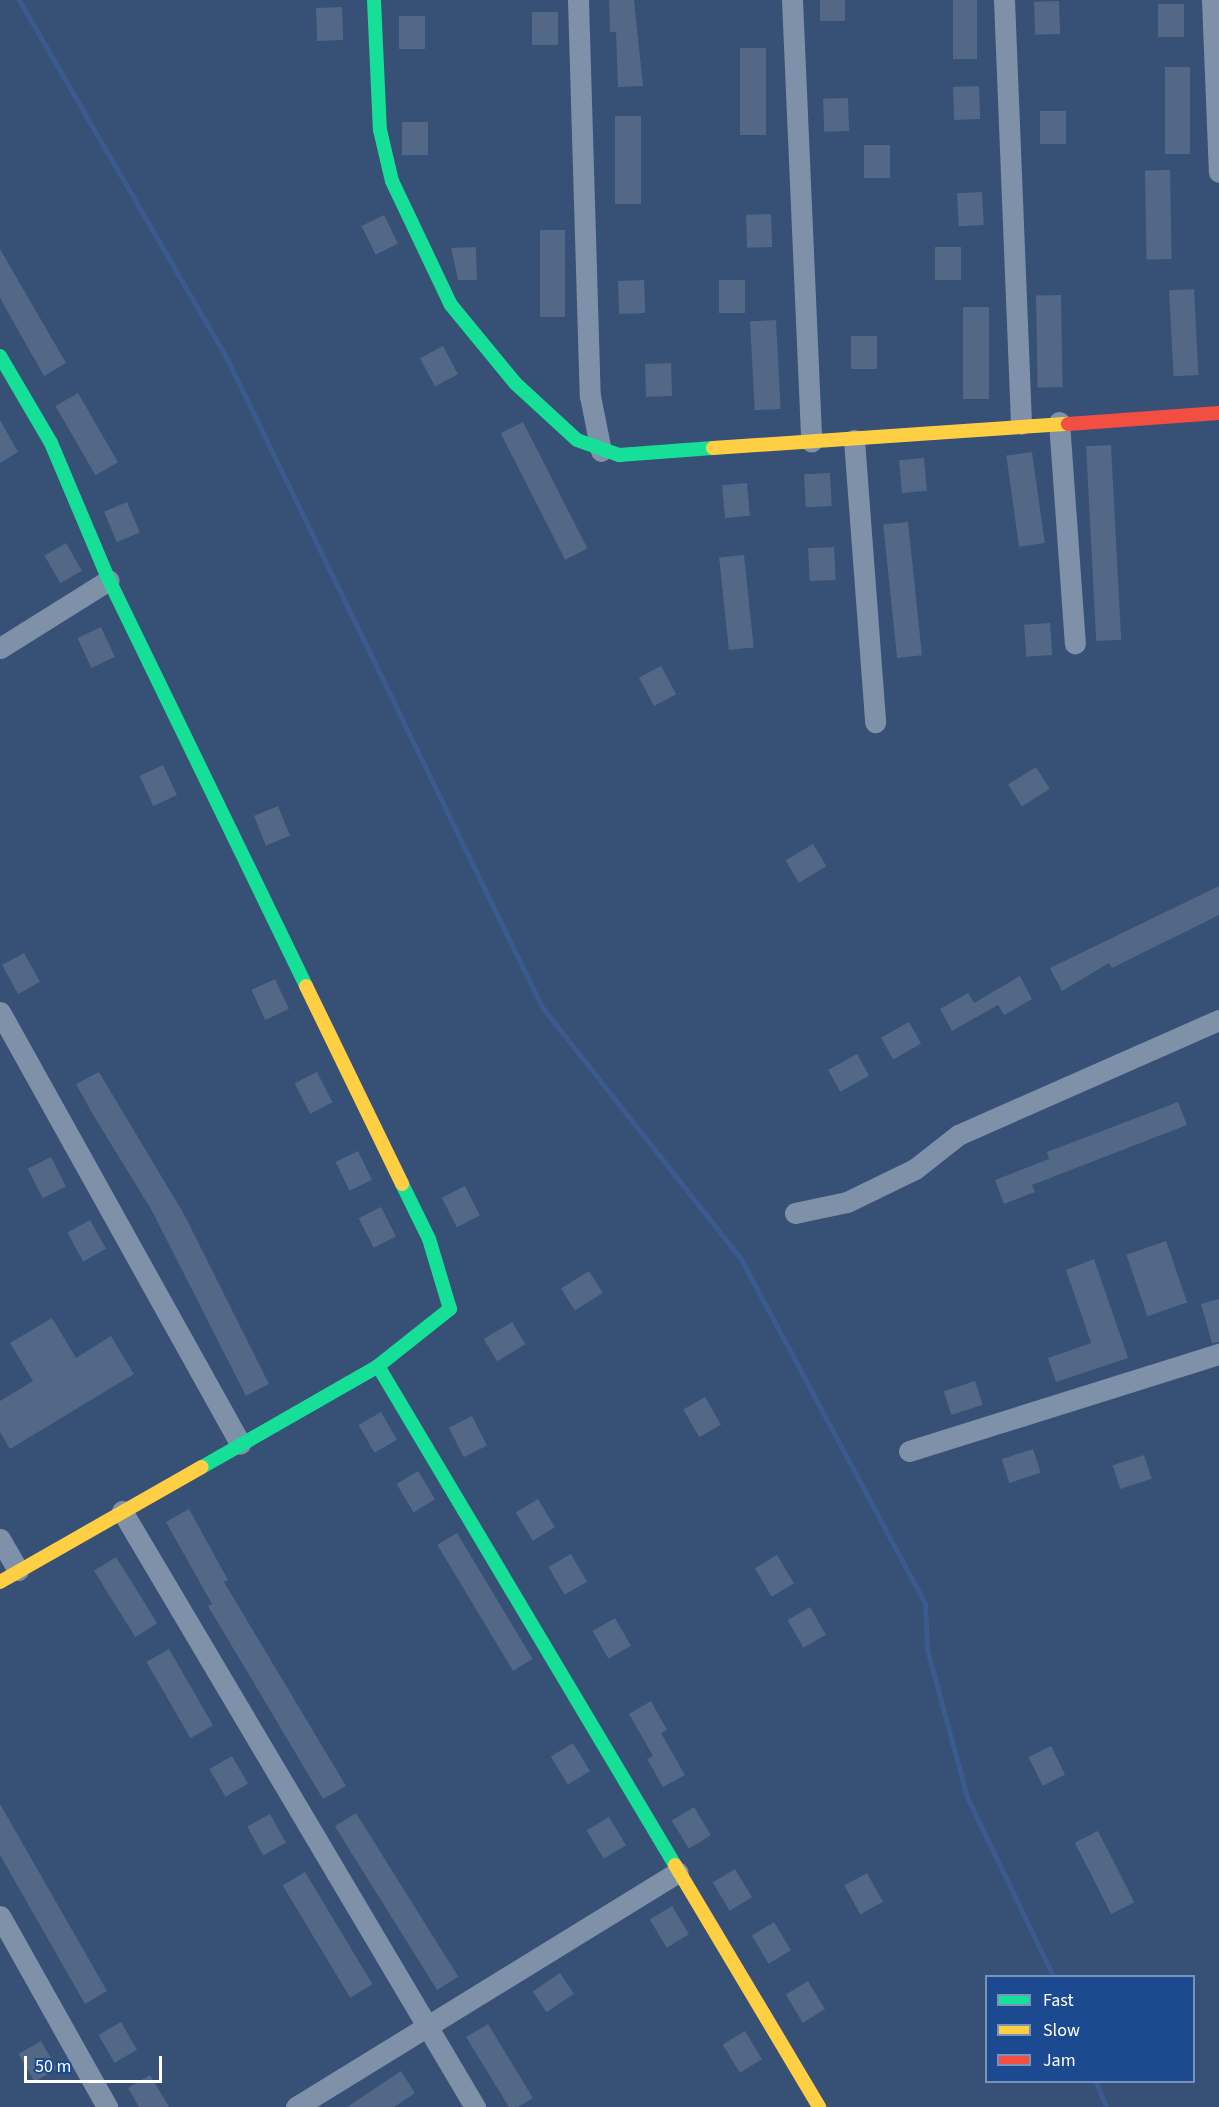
<!DOCTYPE html>
<html>
<head>
<meta charset="utf-8">
<style>
	body { margin:0 }
	#map { position:relative; width:1219px; height:2107px; overflow:hidden; background:#375075; font-family:"Source Sans 3",sans-serif }
	div>[style] { position:absolute }
	.stream>* { height:5px; margin:-2.5px; padding:0 2.5px; transform-origin:2.5px; border-radius:2.5px; background:#3b5a8d }
	.building>* { inset:0; background:#536786; transform-origin:0 0 }
	.street>* { height:21px; margin:-10.5px; padding:0 10.5px; transform-origin:10.5px; border-radius:10.5px; background:#7e91a9 }
	.fast>* { height:14px; margin:-7px; padding:0 7px; transform-origin:7px; border-radius:7px; background:#16e098 }
	.slow>* { height:14px; margin:-7px; padding:0 7px; transform-origin:7px; border-radius:7px; background:#ffcf43 }
	.jam>* { height:14px; margin:-7px; padding:0 7px; transform-origin:7px; border-radius:7px; background:#f24e42 }
	span { translate:-50% -50%; white-space:nowrap; text-align:center; line-height:1.15; -webkit-text-stroke:4.5px #1c4a90; paint-order:stroke }
	.legend { position:absolute; left:985px; top:1975px; width:210px; height:108px; box-sizing:border-box; background:#1c4a90; border:2px solid #7792bc; margin:0; padding:8px 10px; list-style:none; font-size:18px; color:#fff }
	.legend li { display:flex; align-items:center; gap:12px; height:30px }
	.legend b { width:30px; border:2px solid #7792bc }
	.scale { position:absolute; left:24px; top:2056px; width:138px; height:27px; box-sizing:border-box; border:3px solid #fff; border-top:0; padding-left:8px; font-size:18px; line-height:21px; white-space:nowrap; color:#fff; -webkit-text-stroke:4px #1c4a90; paint-order:stroke }
</style>
</head>
<body>
<div id="map">
	<div class="stream">
		<i style="left:19px;top:0;width:417px;rotate:59.9deg"></i>
		<i style="left:228px;top:361px;width:718px;rotate:64.08deg"></i>
		<i style="left:542px;top:1007px;width:321px;rotate:51.7deg"></i>
		<i style="left:741px;top:1259px;width:390px;rotate:61.9deg"></i>
		<i style="left:925px;top:1603px;width:46px;rotate:87.5deg"></i>
		<i style="left:927px;top:1649px;width:153px;rotate:74.9deg"></i>
		<i style="left:967px;top:1797px;width:199px;rotate:64.3deg"></i>
		<i style="left:1096px;top:2082px;width:27px;rotate:68deg"></i>
	</div>
	<div class="building">
		<i style="clip-path:polygon(609px 0,634px 0,643px 86px,618px 87px,616px 32px,610px 32px)"></i>
		<i style="left:820px;top:0;width:25px;height:21px"></i>
		<i style="left:953px;top:0;width:24px;height:59px"></i>
		<i style="left:1059px;top:1px;width:33px;height:25px;rotate:88deg"></i>
		<i style="left:1158px;top:4px;width:26px;height:33px"></i>
		<i style="left:342px;top:7px;width:33px;height:26px;rotate:88deg"></i>
		<i style="left:558px;top:12px;width:33px;height:26px;rotate:90deg"></i>
		<i style="left:399px;top:16px;width:26px;height:33px"></i>
		<i style="left:740px;top:48px;width:26px;height:87px"></i>
		<i style="left:1165px;top:67px;width:25px;height:87px"></i>
		<i style="left:979px;top:86px;width:33px;height:26px;rotate:88deg"></i>
		<i style="left:848px;top:98px;width:33px;height:25px;rotate:88deg"></i>
		<i style="left:1040px;top:111px;width:26px;height:33px"></i>
		<i style="left:615px;top:116px;width:26px;height:88px"></i>
		<i style="left:428px;top:122px;width:33px;height:26px;rotate:90deg"></i>
		<i style="left:864px;top:145px;width:26px;height:33px"></i>
		<i style="left:1170px;top:170px;width:89px;height:25px;rotate:89deg"></i>
		<i style="left:982px;top:192px;width:33px;height:25px;rotate:87deg"></i>
		<i style="left:771px;top:214px;width:33px;height:25px;rotate:88deg"></i>
		<i style="left:384px;top:215px;width:32px;height:25px;rotate:64deg"></i>
		<i style="left:540px;top:230px;width:25px;height:87px"></i>
		<i style="clip-path:polygon(476px 247px,477px 280px,458px 280px,451px 248px)"></i>
		<i style="left:935px;top:247px;width:26px;height:33px"></i>
		<i style="clip-path:polygon(0 249px,66px 363px,44px 376px,0 298px)"></i>
		<i style="left:644px;top:280px;width:33px;height:26px;rotate:88deg"></i>
		<i style="left:719px;top:280px;width:26px;height:33px"></i>
		<i style="left:1194px;top:289px;width:86px;height:25px;rotate:87deg"></i>
		<i style="left:1061px;top:295px;width:92px;height:25px;rotate:89deg"></i>
		<i style="left:963px;top:307px;width:26px;height:92px"></i>
		<i style="left:776px;top:320px;width:89px;height:26px;rotate:87deg"></i>
		<i style="left:851px;top:336px;width:26px;height:33px"></i>
		<i style="left:443px;top:346px;width:32px;height:26px;rotate:62deg"></i>
		<i style="left:671px;top:363px;width:33px;height:26px;rotate:88deg"></i>
		<i style="left:78px;top:393px;width:80px;height:26px;rotate:60deg"></i>
		<i style="clip-path:polygon(0 420px,18px 452px,0 463px)"></i>
		<i style="left:523px;top:422px;width:142px;height:25px;rotate:63deg"></i>
		<i style="left:1111px;top:445px;width:195px;height:25px;rotate:87deg"></i>
		<i style="left:1032px;top:452px;width:92px;height:26px;rotate:82deg"></i>
		<i style="left:924px;top:458px;width:33px;height:25px;rotate:85deg"></i>
		<i style="left:830px;top:473px;width:33px;height:26px;rotate:87deg"></i>
		<i style="left:747px;top:483px;width:33px;height:25px;rotate:85deg"></i>
		<i style="left:127px;top:502px;width:33px;height:25px;rotate:67deg"></i>
		<i style="left:908px;top:522px;width:134px;height:25px;rotate:84deg"></i>
		<i style="left:66px;top:543px;width:32px;height:25px;rotate:60deg"></i>
		<i style="left:834px;top:547px;width:33px;height:26px;rotate:87deg"></i>
		<i style="left:744px;top:555px;width:93px;height:25px;rotate:84deg"></i>
		<i style="left:1050px;top:623px;width:32px;height:26px;rotate:86deg"></i>
		<i style="left:101px;top:627px;width:33px;height:26px;rotate:65deg"></i>
		<i style="left:661px;top:666px;width:32px;height:25px;rotate:62deg"></i>
		<i style="left:163px;top:765px;width:33px;height:26px;rotate:65deg"></i>
		<i style="left:1036px;top:767px;width:26px;height:33px;rotate:58deg"></i>
		<i style="left:278px;top:806px;width:32px;height:26px;rotate:68deg"></i>
		<i style="left:813px;top:844px;width:26px;height:32px;rotate:59deg"></i>
		<i style="clip-path:polygon(1219px 886px,1219px 915px,1112px 968px,1109px 963px,1062px 991px,1050px 968px)"></i>
		<i style="left:24px;top:953px;width:33px;height:25px;rotate:61deg"></i>
		<i style="clip-path:polygon(1020px 976px,1032px 999px,1004px 1015px,998px 1005px,952px 1031px,940px 1009px,968px 993px,974px 1003px)"></i>
		<i style="left:275px;top:979px;width:33px;height:26px;rotate:65deg"></i>
		<i style="left:909px;top:1022px;width:25px;height:32px;rotate:61deg"></i>
		<i style="left:857px;top:1054px;width:25px;height:33px;rotate:61deg"></i>
		<i style="clip-path:polygon(99px 1072px,185px 1216px,269px 1384px,246px 1396px,152px 1211px,92px 1113px,76px 1084px)"></i>
		<i style="left:317px;top:1072px;width:34px;height:25px;rotate:63deg"></i>
		<i style="clip-path:polygon(1178px 1102px,1187px 1125px,1032px 1185px,1035px 1192px,1004px 1204px,995px 1180px,1049px 1159px,1047px 1152px)"></i>
		<i style="left:358px;top:1151px;width:32px;height:25px;rotate:64deg"></i>
		<i style="left:51px;top:1157px;width:33px;height:26px;rotate:63deg"></i>
		<i style="left:465px;top:1186px;width:33px;height:26px;rotate:63deg"></i>
		<i style="left:381px;top:1207px;width:33px;height:25px;rotate:63deg"></i>
		<i style="left:90px;top:1220px;width:33px;height:26px;rotate:61deg"></i>
		<i style="left:1166px;top:1241px;width:65px;height:42px;rotate:71deg"></i>
		<i style="clip-path:polygon(1094px 1259px,1128px 1358px,1056px 1382px,1048px 1358px,1091px 1343px,1066px 1270px)"></i>
		<i style="left:589px;top:1271px;width:26px;height:33px;rotate:58deg"></i>
		<i style="clip-path:polygon(1219px 1299px,1219px 1342px,1212px 1343px,1201px 1304px)"></i>
		<i style="clip-path:polygon(52px 1318px,76px 1358px,111px 1336px,134px 1374px,10px 1449px,0 1432px,0 1401px,33px 1381px,10px 1343px)"></i>
		<i style="left:512px;top:1322px;width:26px;height:33px;rotate:59deg"></i>
		<i style="left:975px;top:1381px;width:25px;height:33px;rotate:72deg"></i>
		<i style="left:705px;top:1397px;width:32px;height:25px;rotate:60deg"></i>
		<i style="left:381px;top:1412px;width:32px;height:26px;rotate:60deg"></i>
		<i style="left:472px;top:1416px;width:33px;height:26px;rotate:63deg"></i>
		<i style="left:1033px;top:1449px;width:25px;height:33px;rotate:72deg"></i>
		<i style="left:1144px;top:1455px;width:25px;height:33px;rotate:72deg"></i>
		<i style="left:418px;top:1471px;width:33px;height:25px;rotate:59deg"></i>
		<i style="left:538px;top:1499px;width:33px;height:26px;rotate:59deg"></i>
		<i style="clip-path:polygon(189px 1509px,228px 1580px,224px 1582px,346px 1786px,323px 1799px,208px 1606px,212px 1604px,166px 1522px)"></i>
		<i style="left:457px;top:1533px;width:147px;height:23px;rotate:59deg"></i>
		<i style="left:571px;top:1554px;width:32px;height:26px;rotate:60deg"></i>
		<i style="left:777px;top:1555px;width:33px;height:26px;rotate:59deg"></i>
		<i style="left:116px;top:1557px;width:78px;height:26px;rotate:58deg"></i>
		<i style="left:810px;top:1607px;width:32px;height:26px;rotate:60deg"></i>
		<i style="left:615px;top:1618px;width:32px;height:26px;rotate:60deg"></i>
		<i style="left:169px;top:1649px;width:88px;height:26px;rotate:60deg"></i>
		<i style="clip-path:polygon(651px 1701px,667px 1730px,661px 1733px,685px 1775px,663px 1787px,647px 1759px,653px 1756px,629px 1714px)"></i>
		<i style="left:573px;top:1743px;width:33px;height:26px;rotate:59deg"></i>
		<i style="left:1051px;top:1746px;width:32px;height:25px;rotate:64deg"></i>
		<i style="left:232px;top:1756px;width:32px;height:26px;rotate:60deg"></i>
		<i style="clip-path:polygon(0 1804px,107px 1991px,85px 2004px,0 1855px)"></i>
		<i style="left:694px;top:1807px;width:33px;height:26px;rotate:59deg"></i>
		<i style="left:356px;top:1813px;width:193px;height:25px;rotate:58deg"></i>
		<i style="left:270px;top:1814px;width:33px;height:26px;rotate:61deg"></i>
		<i style="left:609px;top:1817px;width:33px;height:26px;rotate:59deg"></i>
		<i style="left:1098px;top:1831px;width:80px;height:26px;rotate:63deg"></i>
		<i style="left:735px;top:1869px;width:33px;height:26px;rotate:59deg"></i>
		<i style="left:305px;top:1872px;width:131px;height:26px;rotate:59deg"></i>
		<i style="left:867px;top:1873px;width:33px;height:26px;rotate:61deg"></i>
		<i style="left:672px;top:1906px;width:33px;height:26px;rotate:59deg"></i>
		<i style="left:774px;top:1922px;width:33px;height:26px;rotate:59deg"></i>
		<i style="left:560px;top:1973px;width:25px;height:33px;rotate:56deg"></i>
		<i style="left:808px;top:1981px;width:33px;height:26px;rotate:59deg"></i>
		<i style="left:121px;top:2022px;width:32px;height:26px;rotate:60deg"></i>
		<i style="clip-path:polygon(488px 2024px,533px 2098px,518px 2107px,509px 2107px,466px 2037px)"></i>
		<i style="left:745px;top:2031px;width:33px;height:26px;rotate:59deg"></i>
		<i style="left:41px;top:2041px;width:32px;height:26px;rotate:60deg"></i>
		<i style="clip-path:polygon(401px 2071px,415px 2093px,394px 2107px,347px 2107px)"></i>
		<i style="clip-path:polygon(150px 2075px,169px 2107px,139px 2107px,128px 2088px)"></i>
	</div>
	<div class="street">
		<i style="left:578px;top:0;width:396px;rotate:88.3deg"></i>
		<i style="left:590px;top:396px;width:56px;rotate:78.7deg"></i>
		<i style="left:792px;top:0;width:442px;rotate:87.5deg"></i>
		<i style="left:1004px;top:0;width:424px;rotate:87.7deg"></i>
		<i style="left:1212px;top:0;width:172px;rotate:87.7deg"></i>
		<i style="left:1059px;top:422px;width:222px;rotate:85.9deg"></i>
		<i style="left:854px;top:440px;width:283px;rotate:85.7deg"></i>
		<i style="left:0;top:648px;width:128px;rotate:-32deg"></i>
		<i style="left:0;top:1012px;width:494px;rotate:60.9deg"></i>
		<i style="left:795px;top:1213px;width:53px;rotate:-11.9deg"></i>
		<i style="left:847px;top:1202px;width:76px;rotate:-25.9deg"></i>
		<i style="left:915px;top:1169px;width:55px;rotate:-38.3deg"></i>
		<i style="left:958px;top:1135px;width:285px;rotate:-23.8deg"></i>
		<i style="left:909px;top:1451px;width:325px;rotate:-17.4deg"></i>
		<i style="left:122px;top:1511px;width:693px;rotate:59.36deg"></i>
		<i style="left:0;top:1539px;width:36px;rotate:60deg"></i>
		<i style="left:0;top:1916px;width:219px;rotate:60.7deg"></i>
		<i style="left:296px;top:2107px;width:448px;rotate:-31.6deg"></i>
	</div>
	<div class="fast">
		<i style="left:374px;top:0;width:130px;rotate:87.4deg"></i>
		<i style="left:380px;top:130px;width:52px;rotate:76.8deg"></i>
		<i style="left:392px;top:181px;width:137px;rotate:64.6deg"></i>
		<i style="left:451px;top:305px;width:101px;rotate:50.6deg"></i>
		<i style="left:515px;top:383px;width:84px;rotate:42.6deg"></i>
		<i style="left:577px;top:440px;width:45px;rotate:19.7deg"></i>
		<i style="left:619px;top:455px;width:94px;rotate:-4.3deg"></i>
		<i style="left:0;top:356px;width:101px;rotate:59.6deg"></i>
		<i style="left:51px;top:443px;width:149px;rotate:67.1deg"></i>
		<i style="left:109px;top:580px;width:451px;rotate:64.1deg"></i>
		<i style="left:378px;top:1366px;width:92px;rotate:-38.4deg"></i>
		<i style="left:450px;top:1309px;width:73px;rotate:-106.7deg"></i>
		<i style="left:429px;top:1239px;width:61px;rotate:-116.1deg"></i>
		<i style="left:202px;top:1467px;width:203px;rotate:-29.8deg"></i>
		<i style="left:378px;top:1366px;width:581px;rotate:59.24deg"></i>
	</div>
	<div class="slow">
		<i style="left:713px;top:448px;width:356px;rotate:-3.9deg"></i>
		<i style="left:306px;top:986px;width:220px;rotate:64.1deg"></i>
		<i style="left:0;top:1582px;width:232px;rotate:-29.7deg"></i>
		<i style="left:675px;top:1865px;width:282px;rotate:59.2deg"></i>
	</div>
	<div class="jam">
		<i style="left:1068px;top:424px;width:151px;rotate:-4.2deg"></i>
	</div>
	<ul class="legend">
	<li><b style="height:8px;background:#16e098"></b>Fast</li>
	<li><b style="height:8px;background:#ffcf43"></b>Slow</li>
	<li><b style="height:8px;background:#f24e42"></b>Jam</li>
	</ul>
	<div class="scale">50 m</div>
</div>
</body>
</html>
